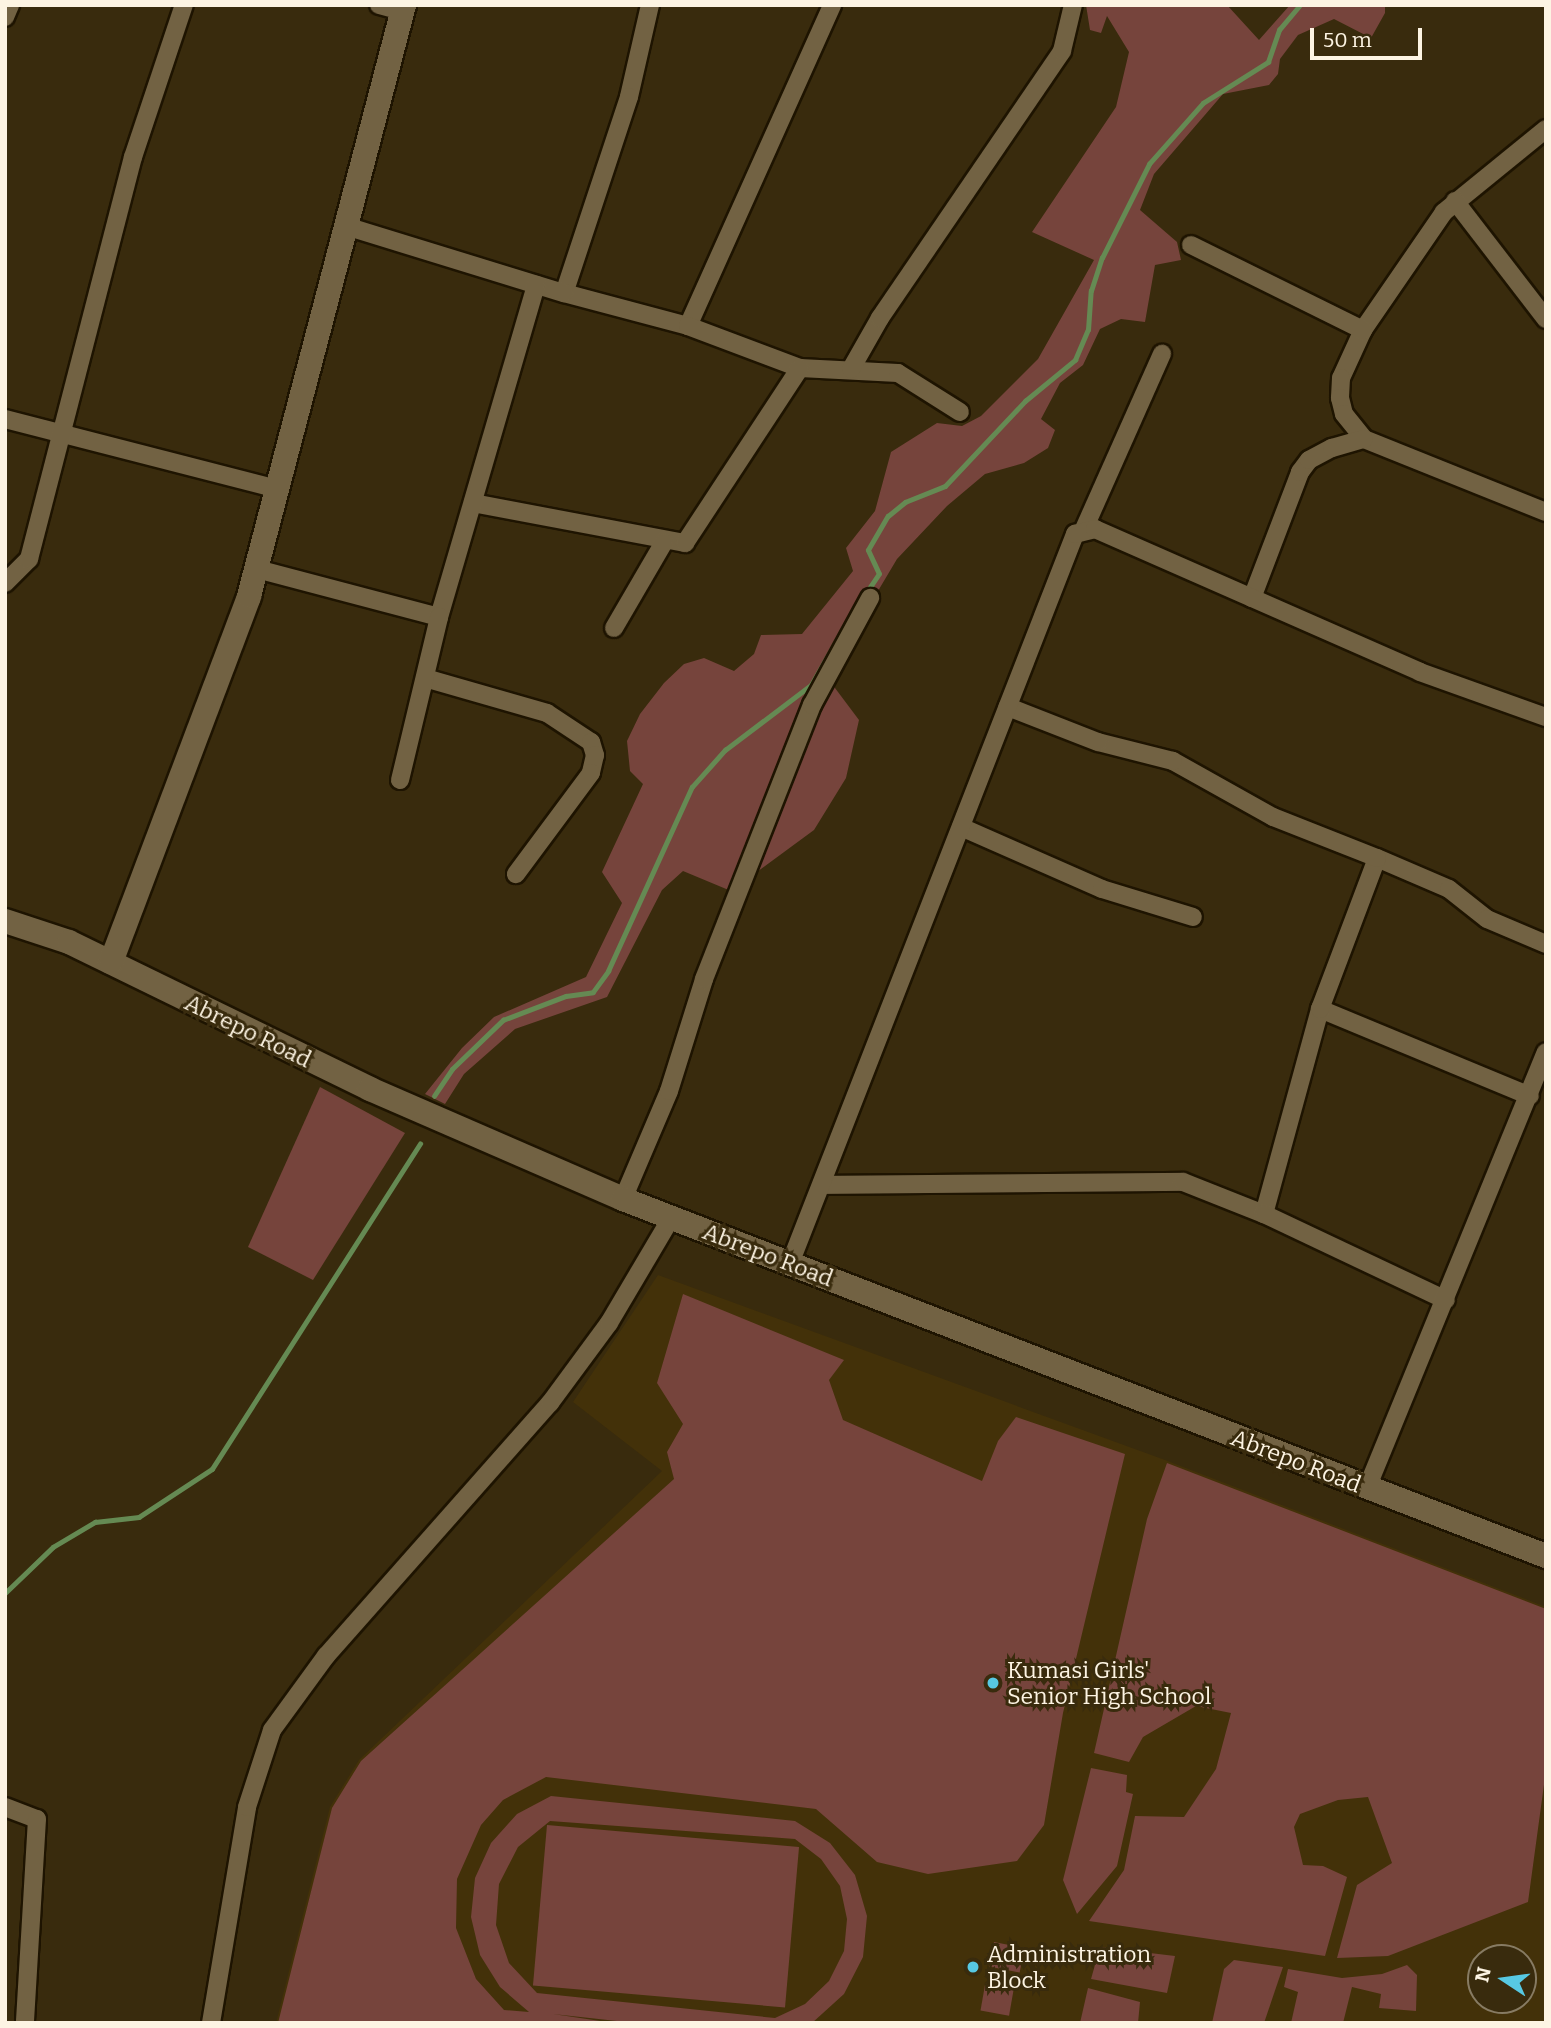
<!DOCTYPE html>
<html>
<head>
<meta charset="utf-8">
<style>
	body { margin:0 }
	#map { position:relative; width:1551px; height:2028px; overflow:hidden; background:#392b0d; font-family:Bitter,serif }
	div>[style] { position:absolute }
	.built>* { inset:0; background:#433109 }
	.green>* { inset:0; background:#76443c; transform-origin:0 0 }
	.stream>* { height:4.5px; margin:-2.25px; padding:0 2.25px; transform-origin:2.25px; border-radius:2.25px; background:#658a53 }
	.roads { filter:drop-shadow(2px 0 #1e1401) drop-shadow(-2px 0 #1e1401) drop-shadow(0 2px #1e1401) drop-shadow(0 -2px #1e1401) }
	.street>* { height:18px; margin:-9px; padding:0 9px; transform-origin:9px; border-radius:9px; background:#726243 }
	.secondary>* { height:24px; margin:-12px; padding:0 12px; transform-origin:12px; border-radius:12px; background:#726243 }
	.dots>* { width:19px; height:19px; translate:-50% -50%; box-sizing:border-box; border:4px solid #392b0d; border-radius:50% }
	span { translate:-50% -50%; white-space:nowrap; text-align:center; line-height:1.15; -webkit-text-stroke:6px #392b0d; paint-order:stroke }
	.street-label { font-size:23px; color:#fdf4e3 }
	.poi-label { font-size:23px; color:#fdf4e3 }
	.left { translate:0 -50%; text-align:left }
	.frame { position:absolute; inset:0; border:7px solid #fdf4e3; pointer-events:none }
	.north { position:absolute; left:1467px; top:1944px; width:70px; height:70px; box-sizing:border-box; background:#392b0d; border:2px solid #877b63; border-radius:50%; rotate:283deg; font-size:19px; font-weight:700; line-height:28px; text-align:center; color:#fdf4e3 }
	.north::after { content:''; display:block; margin:auto; width:24px; height:32px; background:#57c9e3; clip-path:polygon(50% 0,100% 100%,50% 72%,0 100%) }
	.scale { position:absolute; left:1310px; top:28px; width:112px; height:32px; box-sizing:border-box; border:4px solid #fdf4e3; border-top:0; padding-left:9px; font-size:21px; line-height:24px; white-space:nowrap; color:#fdf4e3; -webkit-text-stroke:5px #392b0d; paint-order:stroke }
</style>
</head>
<body>
<div id="map">
	<div class="built">
		<i style="clip-path:polygon(evenodd,658px 1275px,1165px 1460px,1546px 1607px,1546px 2023px,276px 2023px,330px 1807px,359px 1760px,662px 1471px,573px 1402px,658px 1275px,1481px 1958px,1523px 1958px,1523px 2000px,1481px 2000px,1481px 1958px)"></i>
	</div>
	<div class="green">
		<i style="clip-path:polygon(1086px 5px,1227px 5px,1259px 40px,1290px 5px,1385px 5px,1385px 13px,1371px 38px,1334px 19px,1298px 35px,1280px 59px,1278px 74px,1269px 85px,1223px 94px,1154px 174px,1140px 210px,1177px 242px,1181px 260px,1155px 265px,1145px 322px,1121px 319px,1100px 329px,1083px 365px,1060px 383px,1041px 419px,1055px 430px,1048px 448px,1024px 463px,985px 474px,947px 506px,897px 559px,834px 665px,835px 688px,859px 720px,846px 778px,814px 830px,731px 891px,683px 871px,662px 890px,607px 997px,515px 1029px,464px 1074px,445px 1104px,425px 1094px,462px 1048px,494px 1017px,586px 977px,622px 903px,602px 872px,643px 784px,630px 771px,627px 741px,640px 714px,664px 683px,684px 664px,704px 658px,734px 671px,754px 654px,761px 635px,802px 634px,853px 571px,846px 548px,875px 511px,891px 452px,937px 423px,962px 426px,981px 416px,1038px 359px,1094px 260px,1032px 232px,1116px 107px,1129px 52px,1107px 16px,1101px 33px,1090px 30px)"></i>
		<i style="clip-path:polygon(320px 1087px,405px 1133px,313px 1280px,248px 1247px)"></i>
		<i style="clip-path:polygon(evenodd,683px 1294px,844px 1360px,829px 1380px,843px 1420px,982px 1481px,998px 1441px,1016px 1417px,1125px 1454px,1063px 1713px,1044px 1825px,1017px 1861px,928px 1874px,877px 1862px,816px 1809px,546px 1777px,503px 1800px,481px 1825px,457px 1879px,456px 1928px,476px 1979px,504px 2010px,529px 2012px,500px 1987px,480px 1955px,471px 1917px,475px 1878px,491px 1843px,517px 1814px,551px 1796px,795px 1821px,830px 1843px,855px 1875px,867px 1916px,863px 1957px,844px 1994px,812px 2023px,635px 2023px,553px 2014px,614px 2023px,278px 2023px,332px 1808px,361px 1761px,674px 1479px,667px 1452px,683px 1424px,657px 1383px,683px 1294px,550px 1821px,795px 1839px,821px 1859px,840px 1886px,847px 1919px,844px 1951px,829px 1981px,805px 2004px,775px 2018px,537px 1993px,509px 1963px,496px 1925px,499px 1884px,518px 1847px,550px 1821px)"></i>
		<i style="clip-path:polygon(1167px 1463px,1546px 1609px,1546px 1770px,1528px 1902px,1388px 1956px,1337px 1958px,1357px 1885px,1392px 1863px,1368px 1797px,1338px 1800px,1300px 1814px,1294px 1827px,1303px 1865px,1323px 1866px,1347px 1877px,1325px 1956px,1089px 1921px,1124px 1870px,1135px 1816px,1184px 1817px,1216px 1769px,1231px 1713px,1196px 1706px,1143px 1737px,1129px 1762px,1094px 1753px,1147px 1519px)"></i>
		<i style="clip-path:polygon(1091px 1768px,1127px 1775px,1126px 1792px,1133px 1794px,1117px 1866px,1077px 1914px,1063px 1880px)"></i>
		<i style="left:547px;top:1825px;width:253px;height:161px;rotate:5deg"></i>
		<i style="left:994px;top:1942px;width:31px;height:25px;rotate:11deg"></i>
		<i style="clip-path:polygon(1100px 1947px,1175px 1956px,1167px 1993px,1091px 1979px)"></i>
		<i style="clip-path:polygon(1234px 1960px,1283px 1967px,1264px 2023px,1212px 2023px,1224px 1969px)"></i>
		<i style="clip-path:polygon(1407px 1965px,1417px 1975px,1416px 2011px,1379px 2008px,1381px 1994px,1352px 1987px,1343px 2023px,1291px 2023px,1298px 1992px,1284px 1987px,1288px 1969px,1342px 1978px,1382px 1974px)"></i>
		<i style="left:985px;top:1985px;width:29px;height:26px;rotate:10deg"></i>
		<i style="clip-path:polygon(1088px 1988px,1140px 2002px,1138px 2023px,1080px 2023px)"></i>
	</div>
	<div class="stream">
		<i style="left:866px;top:593px;width:23px;rotate:-56deg"></i>
		<i style="left:879px;top:574px;width:26px;rotate:-115deg"></i>
		<i style="left:868px;top:550px;width:39px;rotate:-60deg"></i>
		<i style="left:888px;top:516px;width:22px;rotate:-39deg"></i>
		<i style="left:905px;top:502px;width:43px;rotate:-21.8deg"></i>
		<i style="left:945px;top:486px;width:117px;rotate:-46.7deg"></i>
		<i style="left:1025px;top:401px;width:65px;rotate:-39.4deg"></i>
		<i style="left:1075px;top:360px;width:33px;rotate:-67deg"></i>
		<i style="left:1088px;top:330px;width:39px;rotate:-86deg"></i>
		<i style="left:1091px;top:291px;width:35px;rotate:-72deg"></i>
		<i style="left:1102px;top:258px;width:105px;rotate:-63.4deg"></i>
		<i style="left:1149px;top:164px;width:81px;rotate:-48.5deg"></i>
		<i style="left:1203px;top:103px;width:77px;rotate:-32.2deg"></i>
		<i style="left:1268px;top:62px;width:34px;rotate:-71deg"></i>
		<i style="left:1279px;top:30px;width:33px;rotate:-50deg"></i>
		<i style="left:434px;top:1096px;width:32px;rotate:-56deg"></i>
		<i style="left:452px;top:1069px;width:71px;rotate:-43.9deg"></i>
		<i style="left:503px;top:1020px;width:67px;rotate:-20.9deg"></i>
		<i style="left:566px;top:996px;width:27px;rotate:-8deg"></i>
		<i style="left:593px;top:992px;width:26px;rotate:-54deg"></i>
		<i style="left:608px;top:971px;width:202px;rotate:-65.5deg"></i>
		<i style="left:692px;top:787px;width:50px;rotate:-48.3deg"></i>
		<i style="left:725px;top:750px;width:108px;rotate:-37.1deg"></i>
		<i style="left:811px;top:685px;width:81px;rotate:-60.3deg"></i>
		<i style="left:5px;top:1593px;width:66px;rotate:-43.8deg"></i>
		<i style="left:53px;top:1547px;width:49px;rotate:-30.8deg"></i>
		<i style="left:95px;top:1522px;width:44px;rotate:-6.5deg"></i>
		<i style="left:139px;top:1517px;width:87px;rotate:-33.3deg"></i>
		<i style="left:212px;top:1469px;width:386px;rotate:-57.4deg"></i>
	</div>
	<div class="roads">
		<div class="street">
			<i style="left:379px;top:5px;width:24px;rotate:15deg"></i>
			<i style="left:650px;top:5px;width:94px;rotate:102.9deg"></i>
			<i style="left:629px;top:97px;width:206px;rotate:108.3deg"></i>
			<i style="left:564px;top:293px;width:128px;rotate:14.9deg"></i>
			<i style="left:688px;top:326px;width:352px;rotate:-65.8deg"></i>
			<i style="left:5px;top:17px;width:13px;rotate:-67deg"></i>
			<i style="left:1546px;top:129px;width:132px;rotate:140.9deg"></i>
			<i style="left:1444px;top:212px;width:143px;rotate:124.5deg"></i>
			<i style="left:1363px;top:330px;width:53px;rotate:114.6deg"></i>
			<i style="left:1341px;top:378px;width:20px;rotate:93deg"></i>
			<i style="left:1340px;top:398px;width:16px;rotate:76deg"></i>
			<i style="left:1344px;top:414px;width:32px;rotate:51deg"></i>
			<i style="left:1364px;top:439px;width:196px;rotate:21.9deg"></i>
			<i style="left:1455px;top:201px;width:149px;rotate:52.4deg"></i>
			<i style="left:349px;top:227px;width:225px;rotate:17.1deg"></i>
			<i style="left:1191px;top:245px;width:192px;rotate:26.3deg"></i>
			<i style="left:688px;top:326px;width:120px;rotate:20.6deg"></i>
			<i style="left:800px;top:368px;width:98px;rotate:2.9deg"></i>
			<i style="left:898px;top:373px;width:73px;rotate:32.2deg"></i>
			<i style="left:851px;top:369px;width:59px;rotate:-60.4deg"></i>
			<i style="left:880px;top:318px;width:323px;rotate:-55.7deg"></i>
			<i style="left:1062px;top:51px;width:47px;rotate:-76.6deg"></i>
			<i style="left:5px;top:419px;width:281px;rotate:14.4deg"></i>
			<i style="left:473px;top:503px;width:216px;rotate:10.7deg"></i>
			<i style="left:685px;top:543px;width:209px;rotate:-56.7deg"></i>
			<i style="left:1084px;top:529px;width:192px;rotate:-66deg"></i>
			<i style="left:257px;top:569px;width:188px;rotate:14.8deg"></i>
			<i style="left:439px;top:617px;width:346px;rotate:-73.7deg"></i>
			<i style="left:5px;top:583px;width:34px;rotate:-45deg"></i>
			<i style="left:29px;top:559px;width:415px;rotate:-75.5deg"></i>
			<i style="left:133px;top:157px;width:160px;rotate:-71.5deg"></i>
			<i style="left:1252px;top:598px;width:135px;rotate:-69.1deg"></i>
			<i style="left:1300px;top:472px;width:15px;rotate:-53deg"></i>
			<i style="left:1309px;top:460px;width:26px;rotate:-28deg"></i>
			<i style="left:1332px;top:448px;width:33px;rotate:-16deg"></i>
			<i style="left:614px;top:628px;width:99px;rotate:-59.8deg"></i>
			<i style="left:425px;top:678px;width:127px;rotate:16deg"></i>
			<i style="left:547px;top:713px;width:53px;rotate:33.4deg"></i>
			<i style="left:591px;top:742px;width:14px;rotate:73deg"></i>
			<i style="left:595px;top:755px;width:18px;rotate:103deg"></i>
			<i style="left:591px;top:773px;width:126px;rotate:126.6deg"></i>
			<i style="left:400px;top:780px;width:168px;rotate:-76.5deg"></i>
			<i style="left:961px;top:827px;width:154px;rotate:23.7deg"></i>
			<i style="left:1102px;top:889px;width:95px;rotate:17.1deg"></i>
			<i style="left:1377px;top:858px;width:78px;rotate:23.3deg"></i>
			<i style="left:1449px;top:889px;width:48px;rotate:38.3deg"></i>
			<i style="left:1487px;top:919px;width:64px;rotate:23deg"></i>
			<i style="left:1320px;top:1009px;width:227px;rotate:22.5deg"></i>
			<i style="left:822px;top:1185px;width:361px;rotate:-0.5deg"></i>
			<i style="left:1183px;top:1182px;width:87px;rotate:21.6deg"></i>
			<i style="left:1264px;top:1214px;width:213px;rotate:-74.7deg"></i>
			<i style="left:1320px;top:1009px;width:161px;rotate:-69.3deg"></i>
			<i style="left:1377px;top:858px;width:112px;rotate:-158.5deg"></i>
			<i style="left:1273px;top:817px;width:115px;rotate:-150.8deg"></i>
			<i style="left:1173px;top:761px;width:77px;rotate:-165.8deg"></i>
			<i style="left:1098px;top:742px;width:97px;rotate:-158.7deg"></i>
			<i style="left:623px;top:1199px;width:117px;rotate:-66.9deg"></i>
			<i style="left:669px;top:1091px;width:117px;rotate:-72.6deg"></i>
			<i style="left:704px;top:979px;width:295px;rotate:-68.5deg"></i>
			<i style="left:812px;top:705px;width:122px;rotate:-61.5deg"></i>
			<i style="left:1264px;top:1214px;width:201px;rotate:25.3deg"></i>
			<i style="left:791px;top:1261px;width:781px;rotate:-68.66deg"></i>
			<i style="left:1075px;top:534px;width:21px;rotate:-14deg"></i>
			<i style="left:1095px;top:529px;width:355px;rotate:23.7deg"></i>
			<i style="left:1420px;top:672px;width:134px;rotate:19.7deg"></i>
			<i style="left:1367px;top:1488px;width:471px;rotate:-67.7deg"></i>
			<i style="left:5px;top:1807px;width:34px;rotate:21deg"></i>
			<i style="left:37px;top:1819px;width:204px;rotate:93.4deg"></i>
			<i style="left:211px;top:2023px;width:219px;rotate:-80.5deg"></i>
			<i style="left:247px;top:1807px;width:81px;rotate:-72deg"></i>
			<i style="left:272px;top:1730px;width:92px;rotate:-53.9deg"></i>
			<i style="left:326px;top:1656px;width:338px;rotate:-48.5deg"></i>
			<i style="left:550px;top:1403px;width:99px;rotate:-53.6deg"></i>
			<i style="left:609px;top:1323px;width:122px;rotate:-59.4deg"></i>
		</div>
		<div class="secondary">
			<i style="left:5px;top:921px;width:67px;rotate:18.2deg"></i>
			<i style="left:69px;top:942px;width:335px;rotate:26deg"></i>
			<i style="left:370px;top:1089px;width:276px;rotate:23.5deg"></i>
			<i style="left:623px;top:1199px;width:990px;rotate:21.15deg"></i>
			<i style="left:111px;top:962px;width:391px;rotate:-69.3deg"></i>
			<i style="left:249px;top:596px;width:611px;rotate:-75.3deg"></i>
		</div>
	</div>
	<div class="dots">
		<i style="left:993px;top:1683px;background:#57c9e3"></i>
		<i style="left:973px;top:1967px;background:#57c9e3"></i>
	</div>
	<div class="street-label">
		<span style="left:248px;top:1031px;rotate:26deg">Abrepo Road</span>
		<span style="left:768px;top:1255px;rotate:21deg">Abrepo Road</span>
		<span style="left:1296px;top:1461px;rotate:21deg">Abrepo Road</span>
	</div>
	<div class="poi-label">
		<span class="left" style="left:1007px;top:1683px">Kumasi Girls'<br>Senior High School</span>
		<span class="left" style="left:987px;top:1967px">Administration<br>Block</span>
	</div>
	<div class="frame"></div>
	<div class="north">N</div>
	<div class="scale">50 m</div>
</div>
</body>
</html>
